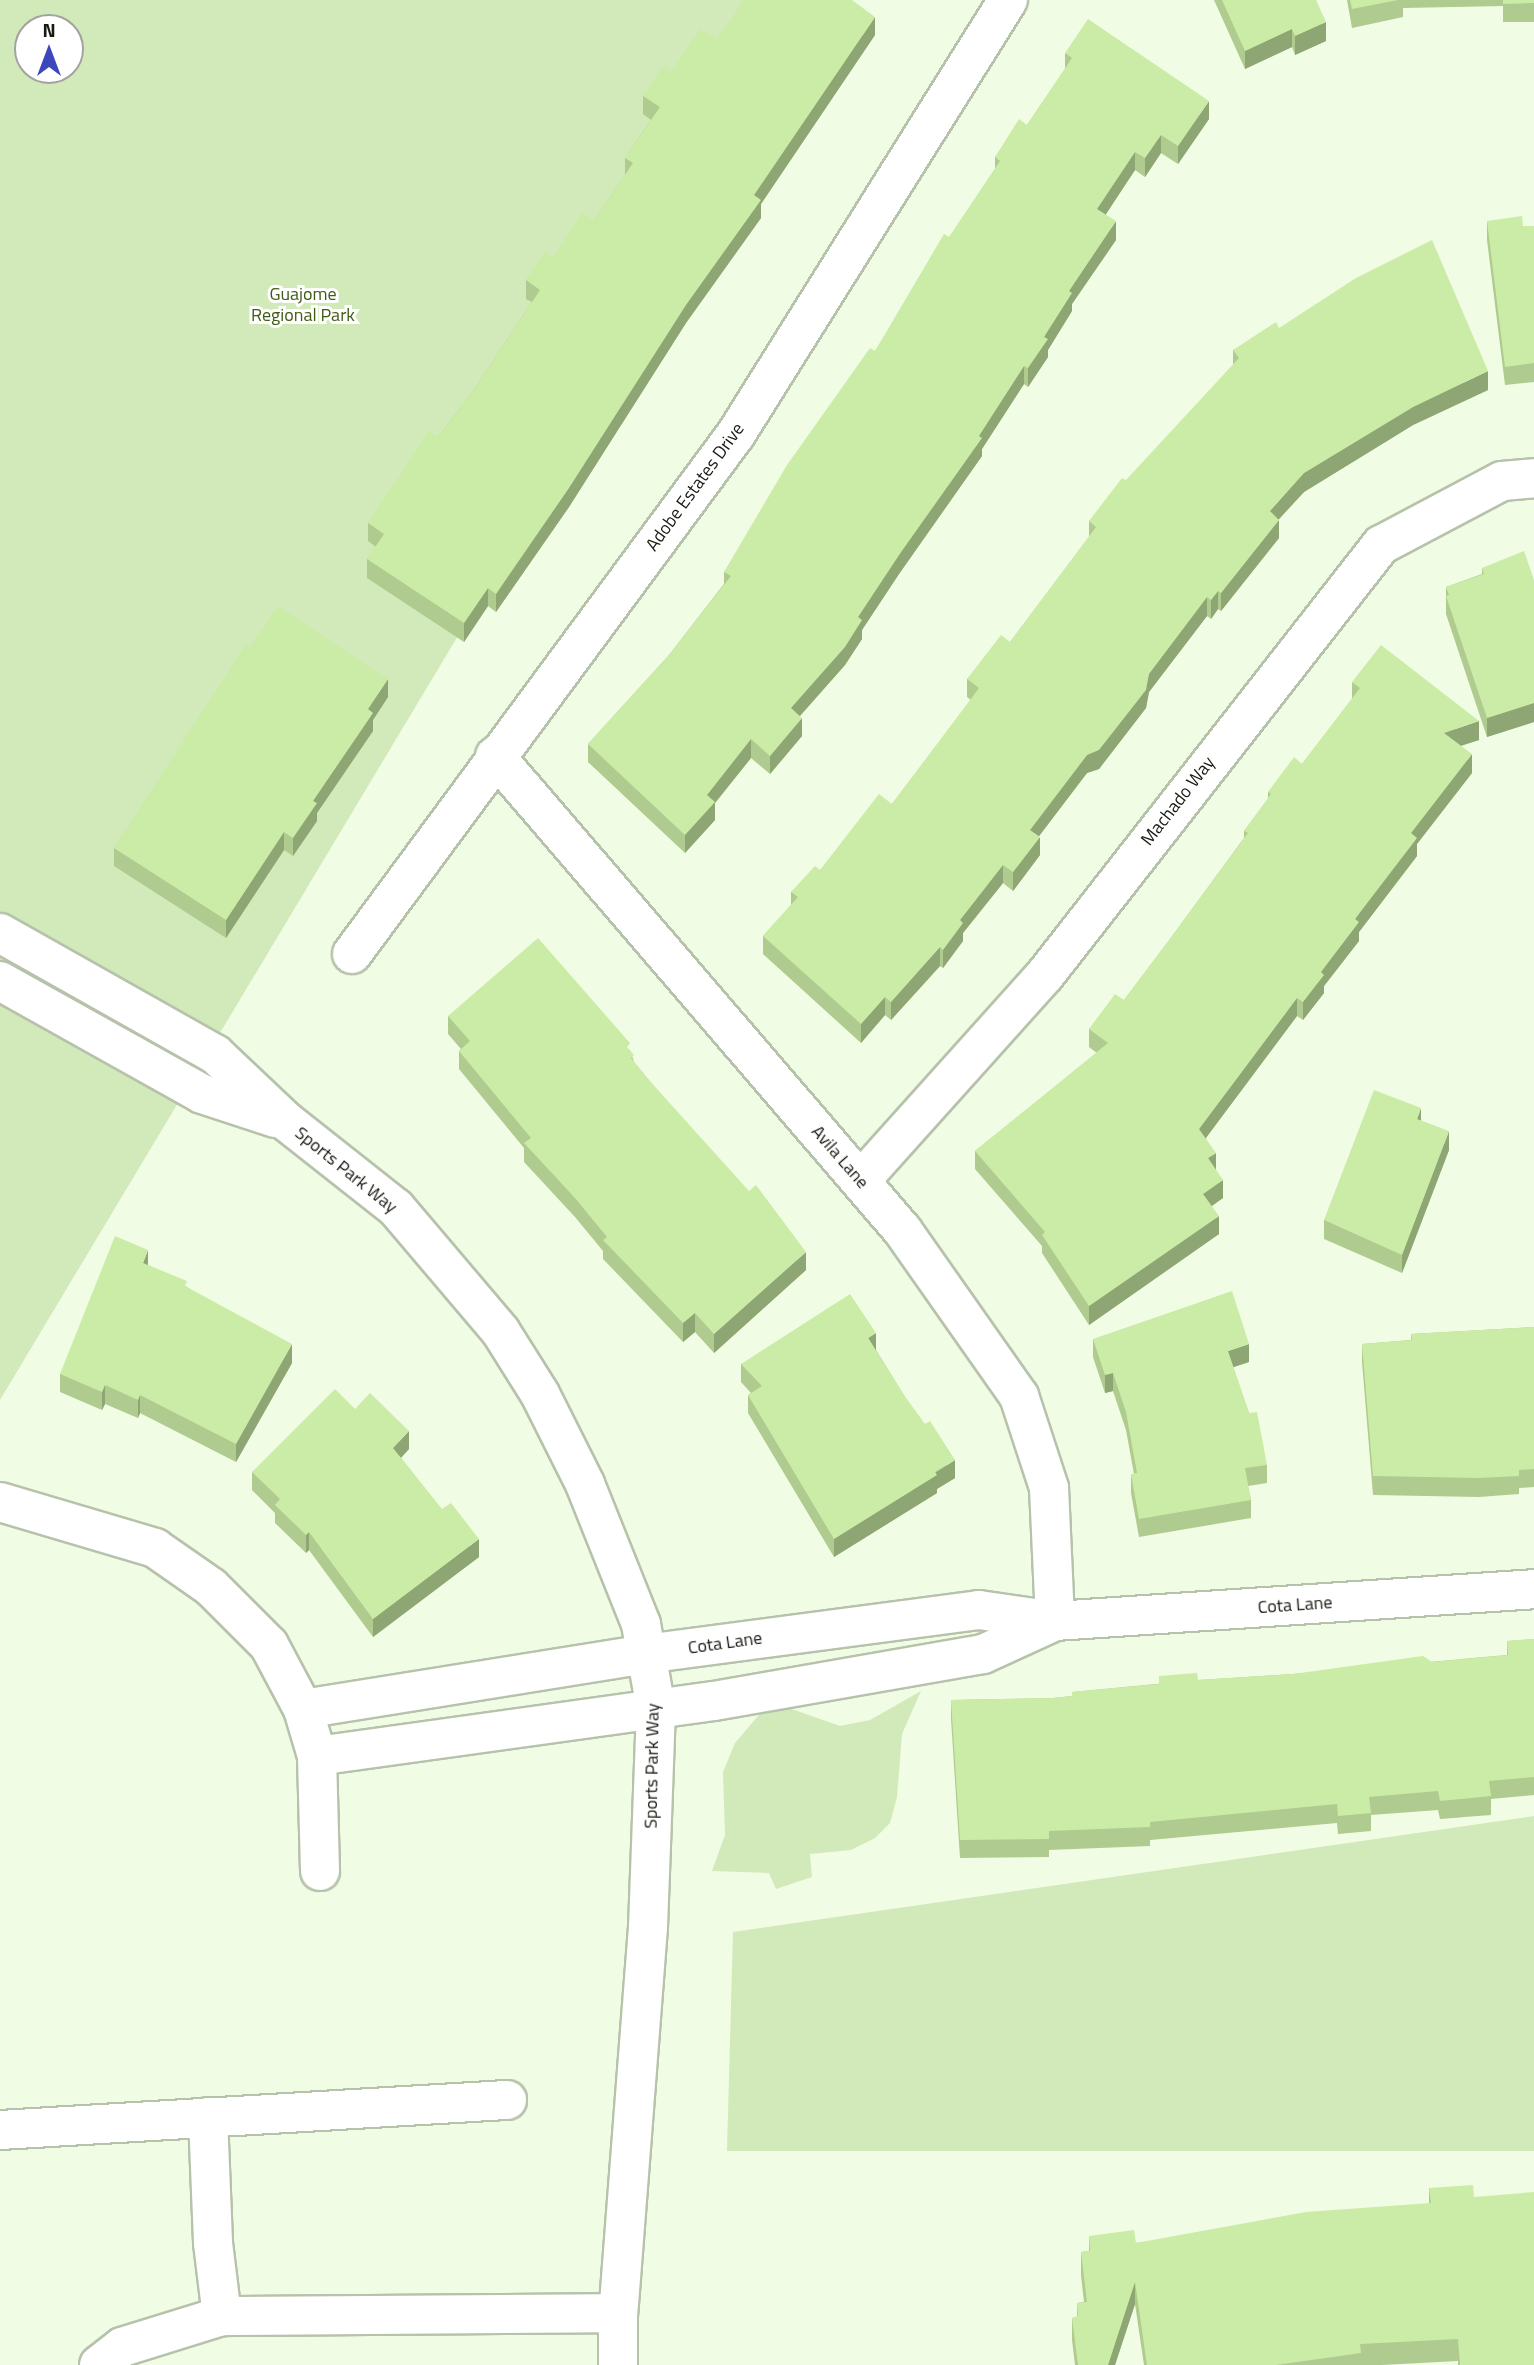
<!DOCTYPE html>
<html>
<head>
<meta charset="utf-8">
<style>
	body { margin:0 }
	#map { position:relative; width:1534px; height:2365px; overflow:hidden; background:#f0fce3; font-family:"Titillium Web",sans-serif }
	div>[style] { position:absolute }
	.green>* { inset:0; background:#d2e9ba }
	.roads { filter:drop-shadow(2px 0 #b7c2ab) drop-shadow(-2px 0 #b7c2ab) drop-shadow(0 2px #b7c2ab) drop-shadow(0 -2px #b7c2ab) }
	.minor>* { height:38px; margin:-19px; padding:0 19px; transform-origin:19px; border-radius:19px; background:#fff }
	.wall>* { inset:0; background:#afcb8f }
	.shaded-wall>* { inset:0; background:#8ea574 }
	.building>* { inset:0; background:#cbeca6 }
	span { translate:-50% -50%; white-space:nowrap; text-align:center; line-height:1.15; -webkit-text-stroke:6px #fff; paint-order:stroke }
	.park-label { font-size:18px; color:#405c14 }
	.street-label { font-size:18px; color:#161a11 }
	.north { position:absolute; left:14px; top:14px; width:70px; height:70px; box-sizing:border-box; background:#fff; border:2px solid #a2a3a0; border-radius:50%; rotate:0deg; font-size:19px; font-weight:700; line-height:28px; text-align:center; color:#161a11 }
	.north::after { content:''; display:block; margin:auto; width:24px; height:32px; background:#3c47bb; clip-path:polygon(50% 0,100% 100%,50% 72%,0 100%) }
</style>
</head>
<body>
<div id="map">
	<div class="green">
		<i style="clip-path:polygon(evenodd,0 0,839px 0,0 1400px,0 0,28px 28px,70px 28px,70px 70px,28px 70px,28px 28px)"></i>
		<i style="clip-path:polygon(921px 1691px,902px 1734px,897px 1797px,890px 1823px,875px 1838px,851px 1850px,810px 1854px,812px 1877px,776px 1889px,769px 1873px,712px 1871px,725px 1835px,723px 1772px,735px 1743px,758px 1716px,769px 1706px,783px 1706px,840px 1726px,870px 1720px)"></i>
		<i style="clip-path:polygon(1534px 1816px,1534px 2151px,727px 2151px,733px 1932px)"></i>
	</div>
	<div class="roads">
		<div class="minor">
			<i style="left:495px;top:756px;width:626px;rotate:49.34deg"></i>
			<i style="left:903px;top:1231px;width:202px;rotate:54.9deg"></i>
			<i style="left:1019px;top:1396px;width:97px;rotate:71.9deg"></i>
			<i style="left:1049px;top:1488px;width:133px;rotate:87.4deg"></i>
			<i style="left:0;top:933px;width:247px;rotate:29.4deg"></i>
			<i style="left:215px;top:1054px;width:99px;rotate:43.4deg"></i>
			<i style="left:287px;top:1122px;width:139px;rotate:38.3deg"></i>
			<i style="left:396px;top:1208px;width:162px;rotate:49.7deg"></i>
			<i style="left:501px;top:1332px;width:73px;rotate:57.8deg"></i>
			<i style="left:540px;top:1394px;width:101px;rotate:63.4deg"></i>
			<i style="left:585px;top:1484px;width:151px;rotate:68.2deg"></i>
			<i style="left:641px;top:1624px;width:86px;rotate:80deg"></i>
			<i style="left:656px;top:1709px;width:218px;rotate:92.1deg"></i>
			<i style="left:648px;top:1927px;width:387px;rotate:94.4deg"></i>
			<i style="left:618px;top:2313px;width:52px;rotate:90deg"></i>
			<i style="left:352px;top:954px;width:646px;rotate:-53.56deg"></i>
			<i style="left:736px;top:434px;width:512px;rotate:-57.92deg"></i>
			<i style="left:0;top:981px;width:231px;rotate:29.2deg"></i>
			<i style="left:202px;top:1094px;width:77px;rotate:18.2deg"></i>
			<i style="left:861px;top:1180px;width:275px;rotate:-48.1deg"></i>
			<i style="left:1045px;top:975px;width:546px;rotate:-52deg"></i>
			<i style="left:1381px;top:545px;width:137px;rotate:-27.9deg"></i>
			<i style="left:1502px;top:481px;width:32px;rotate:-5deg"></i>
			<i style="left:0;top:1502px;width:162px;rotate:16.5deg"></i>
			<i style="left:155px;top:1548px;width:68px;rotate:34.9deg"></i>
			<i style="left:211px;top:1587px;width:82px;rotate:45deg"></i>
			<i style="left:269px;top:1645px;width:72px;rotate:62deg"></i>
			<i style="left:303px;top:1709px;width:49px;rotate:73.4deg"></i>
			<i style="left:317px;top:1756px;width:115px;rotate:88.5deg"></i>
			<i style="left:303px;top:1709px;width:346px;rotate:-9.1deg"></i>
			<i style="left:645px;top:1654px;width:337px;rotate:-7.5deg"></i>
			<i style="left:979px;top:1610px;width:77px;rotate:8.2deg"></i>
			<i style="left:1055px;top:1621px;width:480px;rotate:-3.8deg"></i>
			<i style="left:317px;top:1756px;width:401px;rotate:-7.9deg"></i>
			<i style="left:714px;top:1701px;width:273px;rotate:-9.9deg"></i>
			<i style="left:983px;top:1654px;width:79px;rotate:-24.6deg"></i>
			<i style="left:208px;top:2117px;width:126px;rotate:87.7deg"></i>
			<i style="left:213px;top:2243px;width:74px;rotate:83deg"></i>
			<i style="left:0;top:2130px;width:508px;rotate:-3.39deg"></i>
			<i style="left:99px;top:2365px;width:29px;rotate:-38deg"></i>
			<i style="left:122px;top:2347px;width:105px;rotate:-17.2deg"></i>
			<i style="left:222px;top:2316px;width:396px;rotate:-0.4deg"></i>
		</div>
	</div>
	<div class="wall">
		<i style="clip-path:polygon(1214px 0,1316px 0,1326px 41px,1295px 55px,1292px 47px,1245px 69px)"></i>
		<i style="clip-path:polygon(1347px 0,1534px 0,1534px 22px,1503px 22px,1503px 6px,1403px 8px,1403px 17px,1352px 28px)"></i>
		<i style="clip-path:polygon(875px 35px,761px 204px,761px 218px,686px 323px,569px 507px,496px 612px,488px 606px,464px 642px,367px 578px,367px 559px,376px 547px,368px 541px,368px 523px,438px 437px,470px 396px,532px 302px,526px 299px,526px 280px,594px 221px,625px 175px,625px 158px,651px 120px,643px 114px,643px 96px,671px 72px,717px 40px)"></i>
		<i style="clip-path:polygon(1065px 53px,1209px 119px,1178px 164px,1161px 153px,1145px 177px,1135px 170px,1105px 215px,1116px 240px,1072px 304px,1072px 311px,1048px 350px,1048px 357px,1028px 387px,1024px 384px,982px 449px,982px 456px,899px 574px,862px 630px,862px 639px,845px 665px,800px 716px,802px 736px,770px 774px,751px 758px,715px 803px,715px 820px,685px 853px,588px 762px,588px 744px,669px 655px,724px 584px,724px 572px,875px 351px,995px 169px,995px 157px,1027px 125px,1065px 69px)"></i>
		<i style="clip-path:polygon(1487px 221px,1523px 226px,1534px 226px,1534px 382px,1505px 385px,1487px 240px)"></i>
		<i style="clip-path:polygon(1279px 328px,1488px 390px,1413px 425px,1304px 492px,1278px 519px,1279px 538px,1221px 611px,1218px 609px,1211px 619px,1207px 616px,1149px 692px,1146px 708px,1099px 769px,1087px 773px,1039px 836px,1040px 855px,1013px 891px,1003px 883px,963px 933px,963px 941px,943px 968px,940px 966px,891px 1020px,885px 1015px,861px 1043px,763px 954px,763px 936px,791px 905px,791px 892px,820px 870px,892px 804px,971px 700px,967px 697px,967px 679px,1010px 642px,1089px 537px,1089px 521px,1233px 365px,1233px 350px)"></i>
		<i style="clip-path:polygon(1482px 568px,1534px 580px,1534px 722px,1487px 737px,1446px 614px,1446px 587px,1482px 574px)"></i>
		<i style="clip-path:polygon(250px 647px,388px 697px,373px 720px,373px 731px,317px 813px,317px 821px,293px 856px,284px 850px,226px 938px,114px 866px,114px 848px)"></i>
		<i style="clip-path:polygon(1352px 682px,1479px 740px,1461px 746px,1472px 773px,1417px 844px,1417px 856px,1359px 932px,1359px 941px,1324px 986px,1324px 993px,1303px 1020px,1297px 1016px,1206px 1138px,1216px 1170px,1223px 1198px,1212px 1206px,1219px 1234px,1089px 1325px,1042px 1253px,1042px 1246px,975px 1169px,975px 1151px,1097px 1053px,1089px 1047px,1089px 1029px,1124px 1000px,1170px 939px,1244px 838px,1244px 831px,1268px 799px,1268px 792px,1302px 764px,1352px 699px)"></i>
		<i style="clip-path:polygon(448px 1016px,630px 1050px,634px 1062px,806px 1270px,714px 1353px,695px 1332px,683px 1342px,603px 1259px,603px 1251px,575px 1217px,524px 1162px,524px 1148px,459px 1069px,459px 1051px,461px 1049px,448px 1034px)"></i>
		<i style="clip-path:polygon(1421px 1121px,1449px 1150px,1402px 1273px,1324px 1239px,1324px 1220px)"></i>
		<i style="clip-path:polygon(148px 1265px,187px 1287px,292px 1363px,236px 1462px,140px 1413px,138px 1418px,105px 1404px,102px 1410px,60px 1392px,60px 1374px)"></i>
		<i style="clip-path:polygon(1534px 1327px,1534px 1487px,1519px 1488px,1519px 1494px,1479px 1497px,1373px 1495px,1362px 1362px,1362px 1344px,1411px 1340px,1411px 1334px)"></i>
		<i style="clip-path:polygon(1093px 1339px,1249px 1362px,1233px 1367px,1267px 1465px,1267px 1483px,1248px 1486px,1251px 1500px,1251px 1518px,1139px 1537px,1131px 1493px,1131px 1474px,1134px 1474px,1126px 1430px,1113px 1391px,1105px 1393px,1093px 1357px)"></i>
		<i style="clip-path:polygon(876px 1350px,955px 1478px,937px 1489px,937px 1493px,834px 1557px,748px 1413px,748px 1395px,751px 1393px,741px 1382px,741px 1364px)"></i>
		<i style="clip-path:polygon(355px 1409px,409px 1449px,401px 1458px,479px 1557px,373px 1637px,309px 1550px,306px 1553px,275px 1523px,275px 1513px,252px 1490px,252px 1472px)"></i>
		<i style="clip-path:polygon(1534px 1639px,1534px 1795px,1491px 1799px,1491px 1815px,1440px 1819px,1438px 1810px,1371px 1815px,1371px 1831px,1338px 1834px,1337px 1823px,1150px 1840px,1150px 1846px,1049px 1850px,1049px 1857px,960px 1858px,951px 1719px,951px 1700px,1053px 1698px,1072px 1696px,1072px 1692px,1198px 1680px,1293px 1674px,1507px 1655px,1507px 1641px)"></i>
		<i style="clip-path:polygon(1429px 2188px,1474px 2197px,1534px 2365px,1458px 2365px,1458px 2361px,1382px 2365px,1144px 2365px,1135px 2304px,1115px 2365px,1075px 2365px,1072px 2340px,1072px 2318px,1077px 2317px,1077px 2303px,1084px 2302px,1081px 2275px,1081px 2252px,1089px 2251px,1089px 2236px,1136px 2243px,1429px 2204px)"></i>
	</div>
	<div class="shaded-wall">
		<i style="clip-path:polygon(875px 17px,875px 35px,761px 204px,761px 218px,686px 323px,569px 507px,496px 612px,496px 594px,754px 195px)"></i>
		<i style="clip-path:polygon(1326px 22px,1326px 41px,1295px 55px,1295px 36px)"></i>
		<i style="clip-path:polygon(1292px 29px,1292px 47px,1245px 69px,1245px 51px)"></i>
		<i style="clip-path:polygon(1209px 101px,1209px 119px,1178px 164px,1178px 146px)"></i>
		<i style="clip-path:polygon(1161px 135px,1161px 153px,1145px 177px,1145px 158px)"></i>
		<i style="clip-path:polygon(1135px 152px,1135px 170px,1097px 228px,1097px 209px)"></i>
		<i style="clip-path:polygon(1116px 221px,1116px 240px,1072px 304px,1072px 311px,1048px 350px,1048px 357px,1028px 387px,1028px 368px,1044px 337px,1069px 291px)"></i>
		<i style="clip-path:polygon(1024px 366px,1024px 384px,982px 449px,982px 456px,899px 574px,862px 630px,862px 639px,845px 665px,791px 726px,791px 708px,858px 617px)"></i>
		<i style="clip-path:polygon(1488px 371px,1488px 390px,1413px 425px,1304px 492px,1270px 529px,1270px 511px,1304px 473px,1413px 407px)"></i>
		<i style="clip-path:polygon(1279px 520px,1279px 538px,1221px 611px,1221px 593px)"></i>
		<i style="clip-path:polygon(488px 588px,488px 606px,464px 642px,464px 623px)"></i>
		<i style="clip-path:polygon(1218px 591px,1218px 609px,1211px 619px,1211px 600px)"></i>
		<i style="clip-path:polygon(1207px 597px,1207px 616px,1149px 692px,1146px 708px,1099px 769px,1087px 773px,1030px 848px,1030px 830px)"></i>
		<i style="clip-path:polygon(388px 679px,388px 697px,373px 720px,373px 731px,317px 813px,317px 821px,293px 856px,293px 838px,313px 801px,368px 709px)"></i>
		<i style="clip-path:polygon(1534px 703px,1534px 722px,1487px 737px,1487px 718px)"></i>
		<i style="clip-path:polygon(802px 718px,802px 736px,770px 774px,770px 756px)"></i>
		<i style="clip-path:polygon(1479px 721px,1479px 740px,1444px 751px,1444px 733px)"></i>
		<i style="clip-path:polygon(751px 739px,751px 758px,715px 803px,715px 820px,685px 853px,685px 835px,707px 795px)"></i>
		<i style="clip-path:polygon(1472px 754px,1472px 773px,1417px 844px,1417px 856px,1359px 932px,1359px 941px,1324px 986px,1324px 993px,1303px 1020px,1303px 1002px,1321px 972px,1411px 833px)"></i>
		<i style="clip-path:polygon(284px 832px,284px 850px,226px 938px,226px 920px)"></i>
		<i style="clip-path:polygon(1040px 837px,1040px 855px,1013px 891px,1013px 872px)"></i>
		<i style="clip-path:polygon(1003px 865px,1003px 883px,963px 933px,963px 941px,943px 968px,943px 950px,960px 920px)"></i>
		<i style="clip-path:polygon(940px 947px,940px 966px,891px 1020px,891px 1002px)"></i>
		<i style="clip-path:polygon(885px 997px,885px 1015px,861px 1043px,861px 1024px)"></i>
		<i style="clip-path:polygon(1297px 998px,1297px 1016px,1199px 1147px,1199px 1129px)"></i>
		<i style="clip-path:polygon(1421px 1108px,1421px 1126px,1417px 1119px)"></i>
		<i style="clip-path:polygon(1449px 1131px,1449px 1150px,1402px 1273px,1402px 1255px)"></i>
		<i style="clip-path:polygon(1216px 1153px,1216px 1171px,1208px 1158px)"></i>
		<i style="clip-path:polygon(1223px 1180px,1223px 1198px,1203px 1212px,1203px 1194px)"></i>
		<i style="clip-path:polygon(1219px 1216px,1219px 1234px,1089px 1325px,1089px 1306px)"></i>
		<i style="clip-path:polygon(148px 1250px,148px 1269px,143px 1263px)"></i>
		<i style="clip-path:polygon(806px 1252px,806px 1270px,714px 1353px,714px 1334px)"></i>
		<i style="clip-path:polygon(695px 1313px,695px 1332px,683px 1342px,683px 1323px)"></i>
		<i style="clip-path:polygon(876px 1333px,876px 1351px,868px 1338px)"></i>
		<i style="clip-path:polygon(292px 1344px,292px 1363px,236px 1462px,236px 1444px)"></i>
		<i style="clip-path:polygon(1249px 1344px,1249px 1362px,1228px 1369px,1228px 1351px)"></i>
		<i style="clip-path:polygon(1113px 1373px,1113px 1391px,1105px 1393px,1105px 1375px)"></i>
		<i style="clip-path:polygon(105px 1385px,105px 1404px,102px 1410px,102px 1392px)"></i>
		<i style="clip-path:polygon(140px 1395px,140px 1413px,138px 1418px,138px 1400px)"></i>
		<i style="clip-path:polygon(409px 1431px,409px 1449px,393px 1466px,393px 1448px)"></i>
		<i style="clip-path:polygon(955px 1460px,955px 1478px,937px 1489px,937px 1493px,834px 1557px,834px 1539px)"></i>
		<i style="clip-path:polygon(309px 1532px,309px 1550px,306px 1553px,306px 1535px)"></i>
		<i style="clip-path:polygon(479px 1539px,479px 1557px,373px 1637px,373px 1619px)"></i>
		<i style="clip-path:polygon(1135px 2282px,1135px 2304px,1115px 2365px,1108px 2365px)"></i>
	</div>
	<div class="building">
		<i style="clip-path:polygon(744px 0,852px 0,875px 17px,754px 195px,761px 200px,686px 305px,569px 488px,496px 594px,488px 588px,464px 623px,367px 559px,384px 534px,368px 523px,429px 431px,438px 437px,470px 396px,540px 290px,526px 280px,545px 252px,553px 257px,582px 213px,594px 221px,633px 163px,625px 158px,660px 107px,643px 96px,663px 66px,671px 72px,700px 29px,717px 40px)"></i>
		<i style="clip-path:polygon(1222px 0,1316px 0,1326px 22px,1295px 36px,1292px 29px,1245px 51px)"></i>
		<i style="clip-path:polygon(1350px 0,1398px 0,1352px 9px)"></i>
		<i style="clip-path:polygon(1503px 0,1534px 0,1534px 3px,1503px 4px)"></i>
		<i style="clip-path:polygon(1088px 19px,1209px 101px,1178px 146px,1161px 135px,1145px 158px,1135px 152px,1097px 209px,1116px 221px,1069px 291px,1072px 293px,1044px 337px,1048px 339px,1028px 368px,1024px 366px,979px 436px,982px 438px,899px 555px,858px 617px,862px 620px,845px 647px,791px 708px,802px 718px,770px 756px,751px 739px,707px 795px,715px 802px,685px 835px,588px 744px,669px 655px,731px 576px,724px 572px,787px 465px,870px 348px,875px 351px,944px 234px,949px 237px,1000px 161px,995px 157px,1019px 119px,1027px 125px,1072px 58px,1065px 53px)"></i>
		<i style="clip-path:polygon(1522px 216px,1523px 226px,1534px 226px,1534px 363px,1505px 367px,1487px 221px)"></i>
		<i style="clip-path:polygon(1432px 240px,1488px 371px,1413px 407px,1304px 473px,1270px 511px,1279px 520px,1221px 593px,1218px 591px,1211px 600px,1207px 597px,1149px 674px,1146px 690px,1099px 750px,1087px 755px,1030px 830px,1040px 837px,1013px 872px,1003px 865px,960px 920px,963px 923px,943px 950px,940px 947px,891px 1002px,885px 997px,861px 1024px,763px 936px,798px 897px,791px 892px,815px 866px,820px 870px,879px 794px,892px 804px,979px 688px,967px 679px,1001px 635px,1010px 642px,1096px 527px,1089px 521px,1122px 478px,1126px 480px,1239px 358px,1233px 350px,1276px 322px,1279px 328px,1356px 278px)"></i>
		<i style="clip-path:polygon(1524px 551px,1534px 580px,1534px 703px,1487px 718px,1446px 596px,1449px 595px,1446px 587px,1484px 574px,1482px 568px)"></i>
		<i style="clip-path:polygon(278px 606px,388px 679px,368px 709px,373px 713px,313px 801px,317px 803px,293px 838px,284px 832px,226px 920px,114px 848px,246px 644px,250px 647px)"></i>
		<i style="clip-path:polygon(1381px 645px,1479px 721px,1444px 733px,1472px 754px,1411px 833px,1417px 838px,1355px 919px,1359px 922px,1321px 972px,1324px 975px,1303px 1002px,1297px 998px,1199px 1129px,1216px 1153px,1208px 1158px,1223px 1180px,1203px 1194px,1219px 1216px,1089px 1306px,1042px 1235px,1045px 1232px,975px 1151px,1108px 1043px,1089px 1029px,1115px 994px,1124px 1000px,1170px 939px,1248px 833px,1244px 831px,1271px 794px,1268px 792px,1294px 757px,1302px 764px,1360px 688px,1352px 682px)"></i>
		<i style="clip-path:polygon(538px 938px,630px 1043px,627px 1047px,634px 1055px,631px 1058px,648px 1079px,749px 1191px,756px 1185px,806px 1252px,714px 1334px,695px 1313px,683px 1323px,603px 1240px,607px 1237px,575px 1198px,524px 1143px,531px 1138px,459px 1051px,470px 1041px,448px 1016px)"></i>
		<i style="clip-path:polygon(1374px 1090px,1421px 1108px,1417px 1119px,1449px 1131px,1402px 1255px,1324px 1220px)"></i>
		<i style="clip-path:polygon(115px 1236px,148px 1250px,143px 1263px,187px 1281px,185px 1286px,292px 1344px,236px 1444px,140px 1395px,138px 1400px,105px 1385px,102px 1392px,60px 1374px)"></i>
		<i style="clip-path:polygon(1232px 1291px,1249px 1344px,1228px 1351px,1249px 1413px,1257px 1412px,1267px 1465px,1245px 1468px,1251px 1500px,1139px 1519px,1131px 1474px,1137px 1473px,1126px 1412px,1113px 1373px,1105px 1375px,1093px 1339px)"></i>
		<i style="clip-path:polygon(850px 1294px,876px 1333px,868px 1338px,904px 1395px,925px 1424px,930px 1421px,955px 1460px,935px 1472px,937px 1475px,834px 1539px,748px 1395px,762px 1386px,741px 1364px)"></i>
		<i style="clip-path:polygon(1534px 1327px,1534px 1469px,1519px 1470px,1519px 1476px,1479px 1478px,1373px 1476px,1362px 1344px,1412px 1340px,1411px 1334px)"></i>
		<i style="clip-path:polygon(335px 1389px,355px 1409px,370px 1393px,409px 1431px,393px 1448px,442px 1509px,451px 1503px,479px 1539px,373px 1619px,309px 1532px,306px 1535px,275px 1505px,280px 1499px,252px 1472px)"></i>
		<i style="clip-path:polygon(1534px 1639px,1534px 1777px,1489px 1781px,1491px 1796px,1440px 1801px,1438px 1791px,1369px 1797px,1371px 1813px,1338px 1816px,1337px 1804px,1150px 1822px,1150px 1827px,1049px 1831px,1049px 1839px,960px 1840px,951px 1700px,1053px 1698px,1072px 1696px,1072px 1692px,1159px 1684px,1159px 1676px,1197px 1673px,1198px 1680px,1293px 1674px,1423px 1656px,1432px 1662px,1508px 1655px,1507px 1641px)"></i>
		<i style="clip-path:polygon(1473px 2185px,1474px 2197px,1534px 2192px,1534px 2365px,1460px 2365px,1458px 2339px,1360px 2344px,1361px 2353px,1276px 2365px,1147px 2365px,1135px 2282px,1108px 2365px,1078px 2365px,1072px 2318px,1078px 2316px,1077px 2303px,1087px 2302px,1081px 2252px,1090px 2251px,1089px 2236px,1134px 2230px,1136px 2243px,1306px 2212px,1431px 2203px,1429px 2188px)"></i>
	</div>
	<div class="park-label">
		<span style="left:303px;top:305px">Guajome<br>Regional Park</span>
	</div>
	<div class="street-label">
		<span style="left:695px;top:487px;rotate:-54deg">Adobe Estates Drive</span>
		<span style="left:1178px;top:801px;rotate:-52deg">Machado Way</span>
		<span style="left:840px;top:1157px;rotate:49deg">Avila Lane</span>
		<span style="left:346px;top:1170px;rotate:39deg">Sports Park Way</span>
		<span style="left:1295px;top:1605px;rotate:-4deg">Cota Lane</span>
		<span style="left:725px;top:1643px;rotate:-8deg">Cota Lane</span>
		<span style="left:652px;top:1766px;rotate:-89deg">Sports Park Way</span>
	</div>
	<div class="north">N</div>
</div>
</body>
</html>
